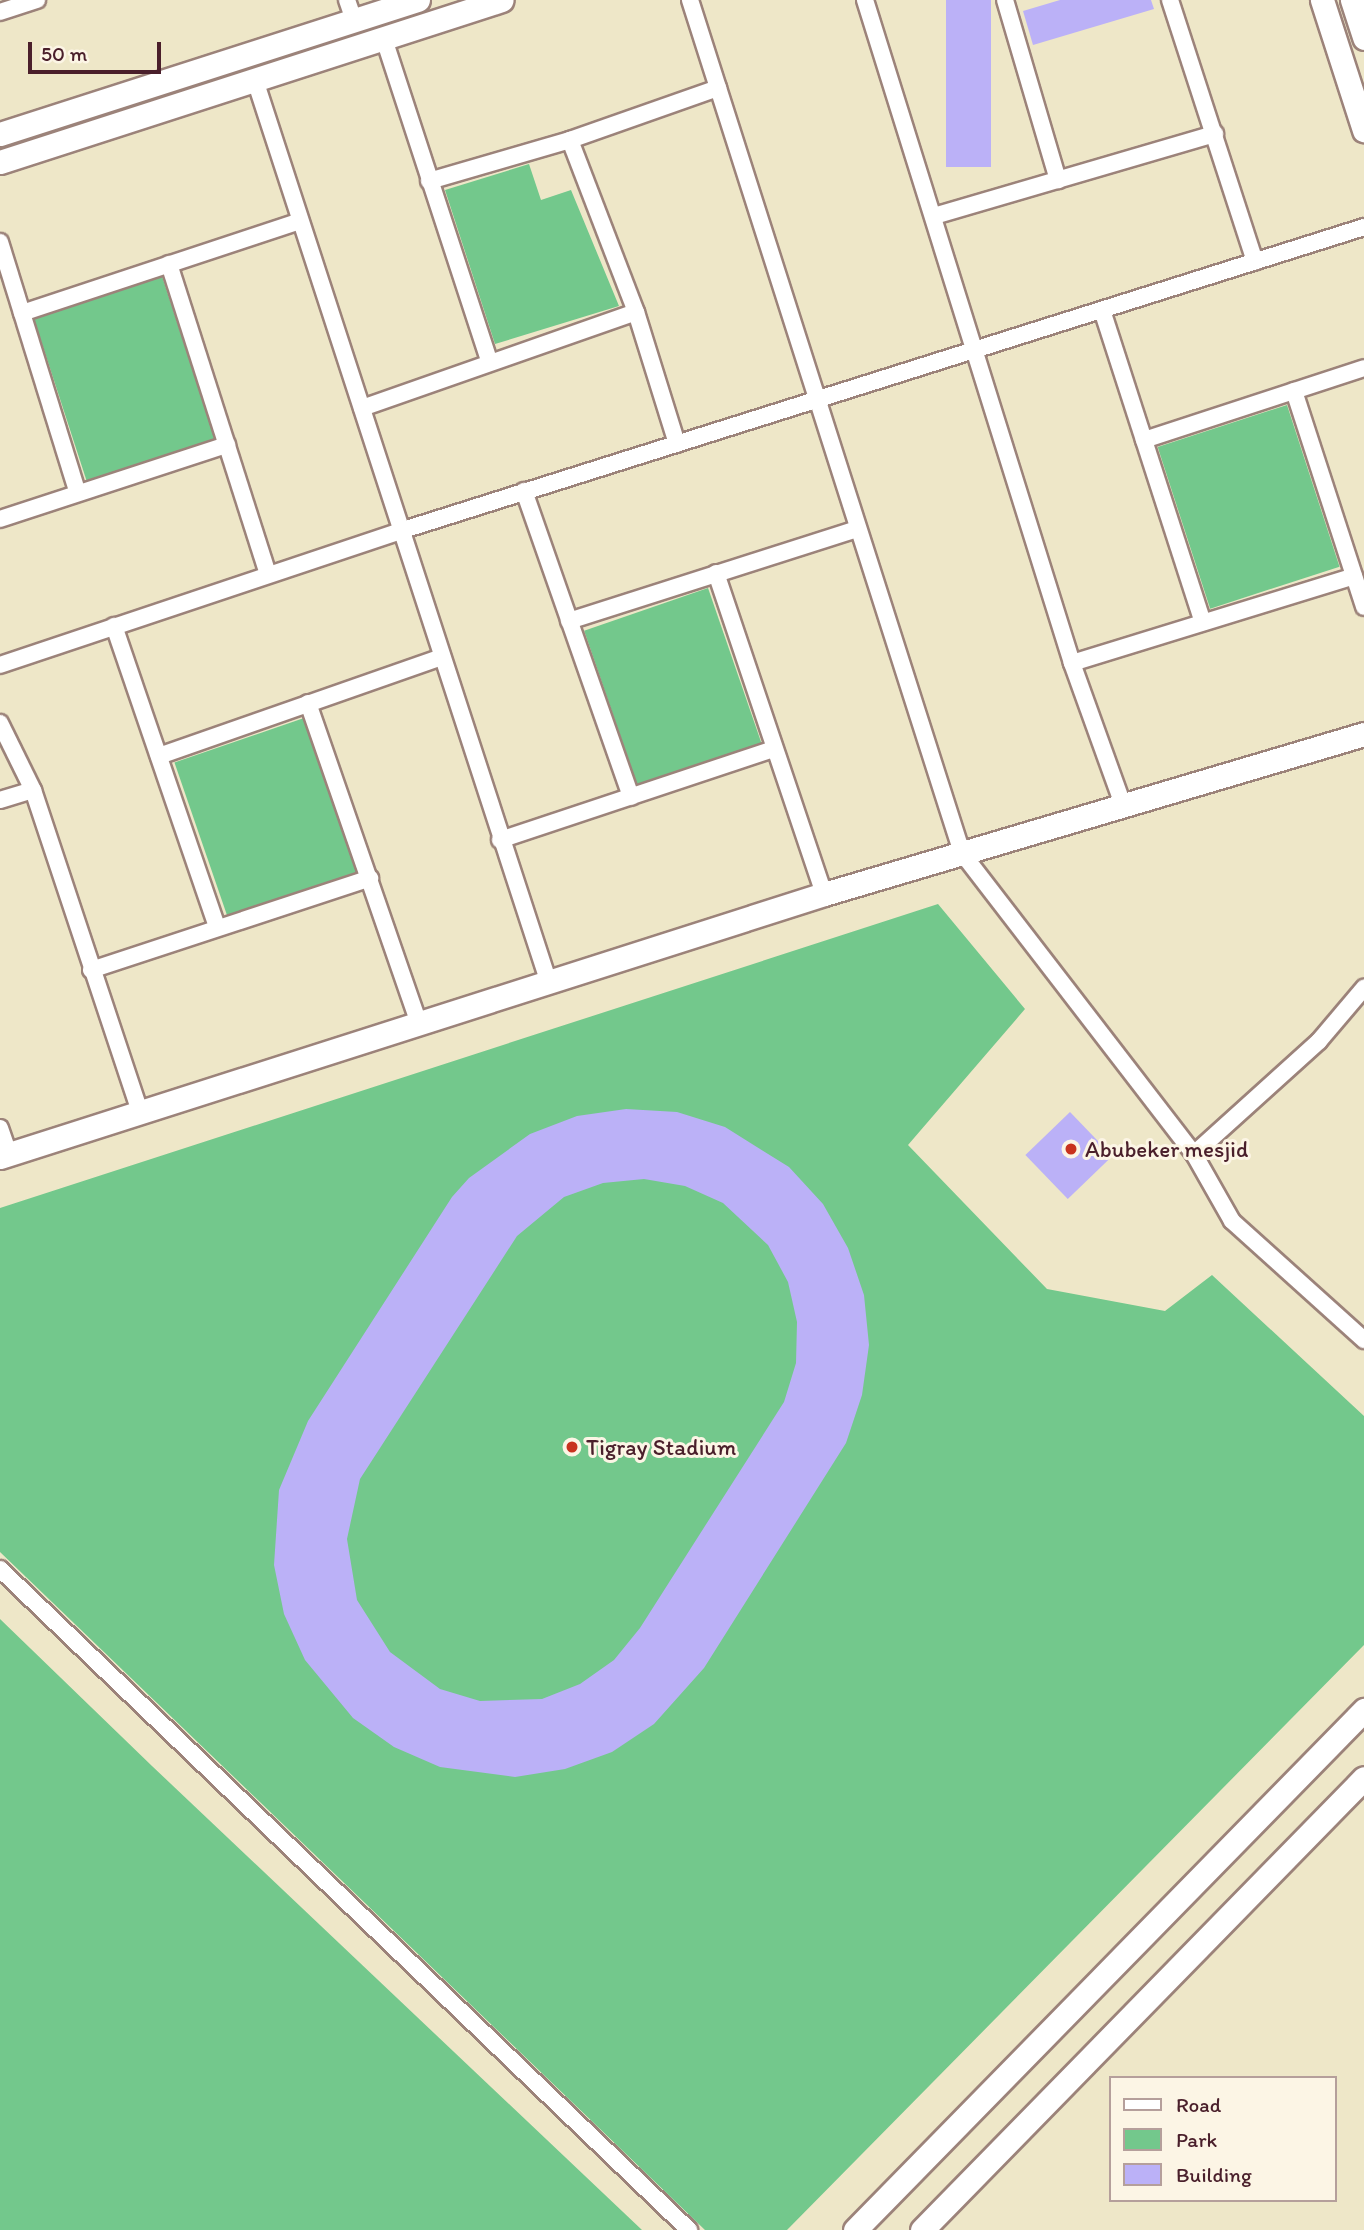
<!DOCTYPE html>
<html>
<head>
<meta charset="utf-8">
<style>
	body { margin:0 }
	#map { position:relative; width:1364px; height:2230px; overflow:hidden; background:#eee7c8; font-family:Itim,sans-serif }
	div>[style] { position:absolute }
	.green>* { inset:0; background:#73c88c; transform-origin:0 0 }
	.building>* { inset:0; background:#bbb1f7; transform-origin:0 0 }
	.roads { filter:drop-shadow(2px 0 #9c837a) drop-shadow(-2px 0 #9c837a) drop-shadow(0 2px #9c837a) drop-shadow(0 -2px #9c837a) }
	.street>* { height:16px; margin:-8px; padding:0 8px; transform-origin:8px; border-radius:8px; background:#fff }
	.secondary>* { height:23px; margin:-11.5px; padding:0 11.5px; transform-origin:11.5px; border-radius:11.5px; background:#fff }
	.dots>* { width:19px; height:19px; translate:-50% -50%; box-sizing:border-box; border:4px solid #fcf5e5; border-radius:50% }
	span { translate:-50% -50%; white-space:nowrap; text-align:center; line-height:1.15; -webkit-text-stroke:6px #fcf5e5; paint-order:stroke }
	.poi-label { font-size:23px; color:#4a1f2b }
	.left { translate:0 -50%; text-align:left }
	.legend { position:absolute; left:1109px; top:2076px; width:228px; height:126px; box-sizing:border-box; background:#fcf5e5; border:2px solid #b59f9b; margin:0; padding:9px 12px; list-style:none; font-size:21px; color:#4a1f2b }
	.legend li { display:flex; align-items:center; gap:14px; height:35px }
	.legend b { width:35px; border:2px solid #b59f9b }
	.scale { position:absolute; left:28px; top:42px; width:133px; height:32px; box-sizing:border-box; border:4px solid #4a1f2b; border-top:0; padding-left:9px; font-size:21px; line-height:24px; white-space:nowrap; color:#4a1f2b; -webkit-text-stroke:5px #fcf5e5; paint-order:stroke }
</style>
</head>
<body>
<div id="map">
	<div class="green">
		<i style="clip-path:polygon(529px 164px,541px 200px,571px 190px,619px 306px,495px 344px,445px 190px)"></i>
		<i style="left:162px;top:276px;width:172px;height:135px;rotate:72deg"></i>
		<i style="left:1287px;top:405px;width:170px;height:136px;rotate:72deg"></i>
		<i style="left:708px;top:588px;width:164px;height:131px;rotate:71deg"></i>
		<i style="left:304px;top:718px;width:163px;height:137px;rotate:71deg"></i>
		<i style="clip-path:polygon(938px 904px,1025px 1009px,908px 1145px,1047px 1289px,1165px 1311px,1212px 1275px,1364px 1416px,1364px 1645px,787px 2230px,705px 2230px,0 1552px,0 1208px)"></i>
		<i style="clip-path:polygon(0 1619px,152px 1766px,642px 2230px,0 2230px)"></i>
	</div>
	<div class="building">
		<i style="left:946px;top:0;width:45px;height:167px"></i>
		<i style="clip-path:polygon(1060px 0,1151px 0,1154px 9px,1033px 45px,1023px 11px)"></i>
		<i style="clip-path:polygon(evenodd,626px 1109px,677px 1112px,725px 1127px,789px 1167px,823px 1204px,848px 1248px,864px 1295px,869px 1345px,862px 1395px,846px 1443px,704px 1668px,654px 1724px,612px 1752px,565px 1769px,515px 1777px,440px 1767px,394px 1747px,353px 1718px,305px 1660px,284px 1614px,274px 1565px,279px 1490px,308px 1421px,452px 1197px,469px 1178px,530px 1134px,577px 1116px,626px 1109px,644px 1179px,685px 1186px,723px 1203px,768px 1245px,788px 1282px,797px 1322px,796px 1363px,784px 1402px,640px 1628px,614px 1660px,580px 1684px,542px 1699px,480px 1701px,440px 1689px,390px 1652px,357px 1600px,347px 1539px,360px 1479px,517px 1236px,564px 1197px,603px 1183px,644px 1179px)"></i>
		<i style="left:1070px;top:1112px;width:61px;height:62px;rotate:46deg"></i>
	</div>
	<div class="roads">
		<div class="street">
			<i style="left:347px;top:0;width:21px;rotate:71deg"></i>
			<i style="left:690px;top:0;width:895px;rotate:72.31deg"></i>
			<i style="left:962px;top:853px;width:380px;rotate:52.4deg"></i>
			<i style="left:1194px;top:1154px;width:77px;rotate:60.4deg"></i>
			<i style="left:1232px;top:1221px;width:178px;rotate:42deg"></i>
			<i style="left:865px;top:0;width:695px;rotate:72.66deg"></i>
			<i style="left:1072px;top:663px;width:151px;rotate:70.2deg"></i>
			<i style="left:1005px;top:0;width:188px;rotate:73.6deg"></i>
			<i style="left:1170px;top:0;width:275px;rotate:72deg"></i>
			<i style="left:0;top:12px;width:39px;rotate:-18deg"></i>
			<i style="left:384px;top:39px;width:339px;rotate:71.9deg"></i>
			<i style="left:255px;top:80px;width:950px;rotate:71.97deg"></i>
			<i style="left:570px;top:140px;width:184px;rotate:69deg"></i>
			<i style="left:636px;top:312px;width:138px;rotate:72.7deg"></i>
			<i style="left:429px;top:181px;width:147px;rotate:-16.2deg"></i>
			<i style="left:570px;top:140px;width:157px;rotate:-19.4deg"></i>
			<i style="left:934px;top:216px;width:293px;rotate:-16.3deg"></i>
			<i style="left:0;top:242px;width:261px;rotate:72.8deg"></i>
			<i style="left:169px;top:264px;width:325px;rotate:72.3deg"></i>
			<i style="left:1102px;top:310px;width:328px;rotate:72.1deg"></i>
			<i style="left:22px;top:313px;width:293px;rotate:-18.3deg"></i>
			<i style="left:1294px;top:391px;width:227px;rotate:72deg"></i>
			<i style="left:362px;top:408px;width:290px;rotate:-19.3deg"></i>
			<i style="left:1144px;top:440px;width:231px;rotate:-18.1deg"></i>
			<i style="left:524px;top:491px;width:324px;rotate:70.7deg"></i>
			<i style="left:0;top:519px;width:239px;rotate:-18.1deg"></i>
			<i style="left:716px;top:573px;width:339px;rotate:71.4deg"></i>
			<i style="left:569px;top:621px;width:303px;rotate:-17.7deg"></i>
			<i style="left:114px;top:626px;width:318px;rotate:71.1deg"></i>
			<i style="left:1072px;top:663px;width:295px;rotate:-17.1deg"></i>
			<i style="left:0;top:665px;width:422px;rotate:-18.5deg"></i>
			<i style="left:400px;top:531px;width:1011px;rotate:-17.5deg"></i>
			<i style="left:308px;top:703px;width:340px;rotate:70.9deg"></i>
			<i style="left:0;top:723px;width:75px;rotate:63.8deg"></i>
			<i style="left:33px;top:790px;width:339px;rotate:71.6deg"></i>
			<i style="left:159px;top:756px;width:300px;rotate:-19.3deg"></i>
			<i style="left:0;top:800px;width:34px;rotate:-17deg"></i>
			<i style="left:500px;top:840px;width:289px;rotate:-18.4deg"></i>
			<i style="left:91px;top:970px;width:294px;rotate:-18.2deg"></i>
			<i style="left:0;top:1128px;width:28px;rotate:71deg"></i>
			<i style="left:1194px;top:1154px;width:169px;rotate:-42.1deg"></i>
			<i style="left:1319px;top:1041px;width:70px;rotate:-49.7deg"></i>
			<i style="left:0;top:1569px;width:955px;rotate:43.81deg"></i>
		</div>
		<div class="secondary">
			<i style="left:1322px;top:0;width:137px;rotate:72.1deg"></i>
			<i style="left:1352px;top:0;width:40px;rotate:72deg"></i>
			<i style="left:0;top:134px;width:439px;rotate:-17.8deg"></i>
			<i style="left:0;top:162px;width:527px;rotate:-17.89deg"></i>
			<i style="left:0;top:1157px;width:865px;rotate:-17.7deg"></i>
			<i style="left:824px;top:894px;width:563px;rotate:-16.5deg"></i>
			<i style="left:855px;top:2230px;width:728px;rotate:-45.61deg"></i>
			<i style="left:922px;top:2230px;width:632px;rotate:-45.64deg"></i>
		</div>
	</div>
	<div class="dots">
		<i style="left:1071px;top:1149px;background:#c8321e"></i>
		<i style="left:572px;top:1447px;background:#c8321e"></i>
	</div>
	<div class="poi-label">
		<span class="left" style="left:1085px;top:1149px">Abubeker mesjid</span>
		<span class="left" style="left:586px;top:1447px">Tigray Stadium</span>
	</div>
	<ul class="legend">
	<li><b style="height:9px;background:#fff"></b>Road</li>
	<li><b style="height:19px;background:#73c88c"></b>Park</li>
	<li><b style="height:19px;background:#bbb1f7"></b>Building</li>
	</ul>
	<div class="scale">50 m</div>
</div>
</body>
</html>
